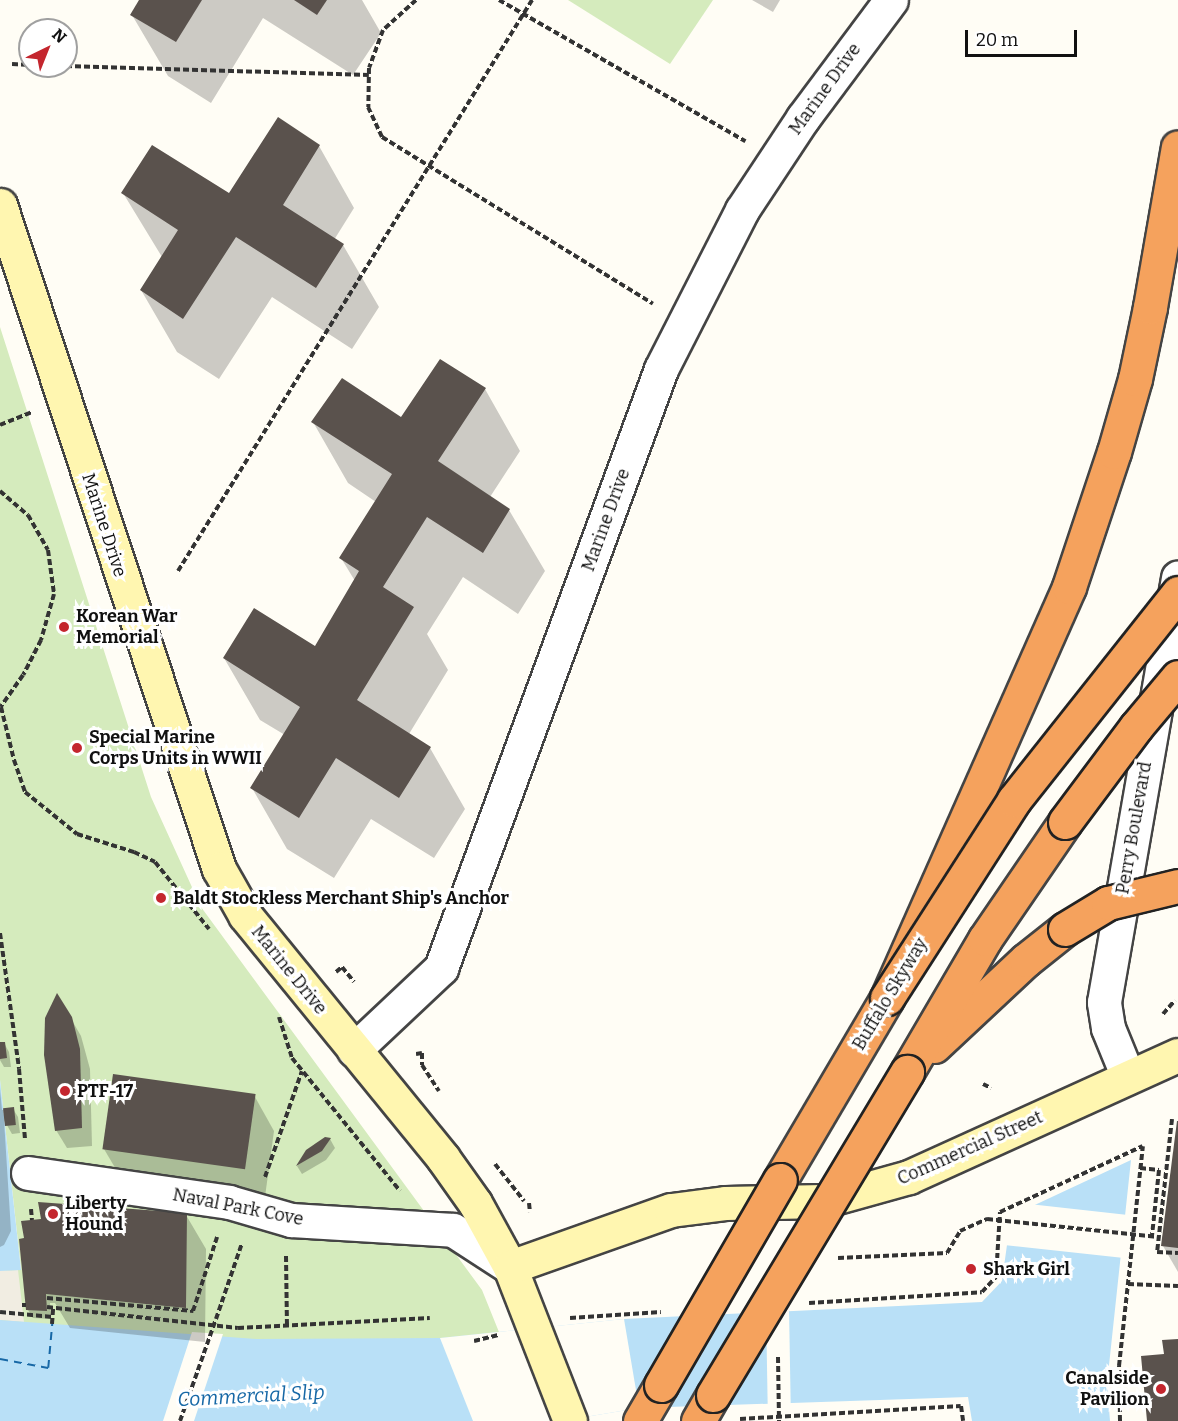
<!DOCTYPE html>
<html>
<head>
<meta charset="utf-8">
<style>
	body { margin:0 }
	#map { position:relative; width:1178px; height:1421px; overflow:hidden; background:#fffdf5; font-family:Bitter,serif }
	div>[style] { position:absolute }
	.green>* { inset:0; background:#d5ebbd }
	.plaza>* { inset:0; background:#f1ede2 }
	.water>* { inset:0; background:#b9e0f7 }
	.pier>* { inset:0; background:#fffdf5; transform-origin:0 0 }
	.shadow>* { inset:0; background:#0003 }
	.ferry>* { height:1.5px; margin-top:-0.75px; transform-origin:0; background:repeating-linear-gradient(90deg,#1768a6 0 8px,transparent 0 14px) }
	.building>* { inset:0; background:#5a524d; transform-origin:0 0 }
	.path>* { height:4px; margin-top:-2px; transform-origin:0; background:repeating-linear-gradient(90deg,#333 0 6px,transparent 0 9px) }
	.roads { filter:drop-shadow(2px 0 #444) drop-shadow(-2px 0 #444) drop-shadow(0 2px #444) drop-shadow(0 -2px #444) }
	.street>* { height:33px; margin:-16.5px; padding:0 16.5px; transform-origin:16.5px; border-radius:16.5px; background:#fff }
	.secondary>* { height:33px; margin:-16.5px; padding:0 16.5px; transform-origin:16.5px; border-radius:16.5px; background:#fff6b0 }
	.highway>* { height:33px; margin:-16.5px; padding:0 16.5px; transform-origin:16.5px; border-radius:16.5px; background:#f5a25d }
	.path-bridge>* { height:4px; margin-top:-2px; transform-origin:0; background:repeating-linear-gradient(90deg,#333 0 6px,transparent 0 9px) }
	.bridges { filter:drop-shadow(2px 0 #222) drop-shadow(-2px 0 #222) drop-shadow(0 2px #222) drop-shadow(0 -2px #222) }
	.highway-bridge>* { height:33px; margin:-16.5px; padding:0 16.5px; transform-origin:16.5px; border-radius:16.5px; background:#f5a25d }
	.dots>* { width:16px; height:16px; translate:-50% -50%; box-sizing:border-box; border:3px solid #fff; border-radius:50% }
	span { translate:-50% -50%; white-space:nowrap; text-align:center; line-height:1.15; -webkit-text-stroke:6px #fff; paint-order:stroke }
	.street-label { font-size:18px; color:#111 }
	.poi-label { font-size:18px; color:#111; font-weight:700 }
	.left { translate:0 -50%; text-align:left }
	.right { translate:-100% -50%; text-align:right }
	.water-label { font-size:20px; color:#1768a6; font-style:italic }
	.north { position:absolute; left:18px; top:18px; width:60px; height:60px; box-sizing:border-box; background:#fff; border:2px solid #a0a0a0; border-radius:50%; rotate:43deg; font-size:16px; font-weight:700; line-height:24px; text-align:center; color:#111 }
	.north::after { content:''; display:block; margin:auto; width:21px; height:27px; background:#c4262e; clip-path:polygon(50% 0,100% 100%,50% 72%,0 100%) }
	.scale { position:absolute; left:965px; top:30px; width:112px; height:27px; box-sizing:border-box; border:3px solid #111; border-top:0; padding-left:8px; font-size:18px; line-height:21px; white-space:nowrap; color:#111; -webkit-text-stroke:4px #fff; paint-order:stroke }
</style>
</head>
<body>
<div id="map">
	<div class="green">
		<i style="clip-path:polygon(568px 0,713px 0,670px 64px)"></i>
		<i style="clip-path:polygon(0 327px,151px 797px,201px 907px,482px 1290px,535px 1421px,0 1421px,0 1271px,21px 1269px,0 1080px)"></i>
	</div>
	<div class="plaza">
		<i style="clip-path:polygon(18px 1270px,24px 1322px,0 1320px,0 1271px)"></i>
	</div>
	<div class="water">
		<i style="clip-path:polygon(0 1080px,21px 1270px,0 1271px)"></i>
		<i style="clip-path:polygon(1131px 1160px,1107px 1384px,1110px 1421px,972px 1421px,968px 1397px,639px 1408px,561px 1421px,0 1421px,0 1320px,256px 1339px,440px 1338px,624px 1319px,982px 1302px,1002px 1281px,1011px 1216px)"></i>
	</div>
	<div class="pier">
		<i style="clip-path:polygon(1029px 1204px,1128px 1215px,1124px 1258px,1004px 1245px,1008px 1214px)"></i>
		<i style="left:789px;top:1308px;width:98px;height:23px;rotate:89deg"></i>
		<i style="clip-path:polygon(624px 1319px,639px 1408px,561px 1421px,473px 1421px,440px 1338px)"></i>
		<i style="clip-path:polygon(192px 1332px,223px 1334px,194px 1421px,163px 1421px)"></i>
	</div>
	<div class="shadow">
		<i style="clip-path:polygon(141px 0,362px 0,381px 33px,353px 75px,263px 18px,211px 103px,168px 76px,132px 15px)"></i>
		<i style="clip-path:polygon(752px 0,780px 0,773px 12px)"></i>
		<i style="clip-path:polygon(319px 146px,354px 208px,334px 240px,343px 245px,379px 307px,352px 349px,272px 297px,219px 379px,177px 352px,141px 290px,162px 257px,123px 193px,230px 195px)"></i>
		<i style="clip-path:polygon(485px 389px,520px 451px,490px 497px,509px 510px,545px 571px,518px 614px,463px 577px,427px 634px,448px 670px,409px 734px,430px 748px,465px 809px,434px 858px,371px 819px,334px 878px,287px 849px,252px 788px,285px 735px,260px 720px,224px 658px,315px 648px,355px 581px,341px 558px,376px 502px,348px 483px,313px 422px,402px 419px)"></i>
		<i style="clip-path:polygon(70px 1017px,81px 1036px,90px 1069px,92px 1146px,67px 1148px,56px 1130px)"></i>
		<i style="clip-path:polygon(4px 1043px,9px 1052px,11px 1067px,4px 1067px,0 1060px,0 1044px)"></i>
		<i style="clip-path:polygon(115px 1076px,255px 1097px,274px 1131px,264px 1204px,124px 1183px,104px 1149px)"></i>
		<i style="clip-path:polygon(0 1089px,2px 1110px,13px 1109px,18px 1117px,20px 1133px,12px 1134px,4px 1120px,11px 1231px,4px 1245px,0 1247px)"></i>
		<i style="clip-path:polygon(1178px 1126px,1178px 1272px,1163px 1246px)"></i>
		<i style="clip-path:polygon(330px 1139px,335px 1148px,326px 1160px,302px 1174px,297px 1166px,316px 1143px)"></i>
		<i style="clip-path:polygon(186px 1215px,206px 1249px,205px 1342px,70px 1328px,55px 1303px,50px 1303px,51px 1319px,33px 1318px,28px 1310px,21px 1240px)"></i>
	</div>
	<div class="ferry">
		<i style="left:0;top:1359px;width:49px;rotate:10.6deg"></i>
		<i style="left:48px;top:1368px;width:44px;rotate:-84.8deg"></i>
	</div>
	<div class="building">
		<i style="clip-path:polygon(139px 0,202px 0,176px 42px,130px 15px)"></i>
		<i style="clip-path:polygon(294px 0,327px 0,317px 15px)"></i>
		<i style="clip-path:polygon(278px 117px,320px 145px,283px 205px,344px 244px,316px 288px,236px 237px,183px 319px,140px 290px,178px 230px,121px 193px,152px 145px,229px 193px)"></i>
		<i style="clip-path:polygon(440px 359px,486px 388px,438px 461px,510px 509px,483px 553px,427px 517px,383px 587px,414px 607px,357px 700px,431px 747px,399px 798px,336px 758px,299px 818px,250px 788px,300px 707px,223px 658px,254px 608px,315px 646px,359px 571px,339px 558px,392px 474px,311px 422px,342px 378px,401px 417px)"></i>
		<i style="clip-path:polygon(57px 993px,72px 1017px,80px 1049px,82px 1128px,55px 1131px,44px 1055px,45px 1018px)"></i>
		<i style="clip-path:polygon(0 1042px,5px 1042px,7px 1058px,0 1059px)"></i>
		<i style="left:113px;top:1074px;width:144px;height:76px;rotate:8deg"></i>
		<i style="left:14px;top:1107px;width:18px;height:11px;rotate:84deg"></i>
		<i style="clip-path:polygon(1177px 1121px,1178px 1121px,1178px 1248px,1161px 1246px)"></i>
		<i style="clip-path:polygon(325px 1137px,331px 1138px,322px 1151px,296px 1166px,306px 1150px)"></i>
		<i style="clip-path:polygon(38px 1202px,187px 1213px,186px 1308px,46px 1294px,47px 1311px,26px 1310px,19px 1239px,24px 1238px,21px 1221px,41px 1219px)"></i>
		<i style="clip-path:polygon(1178px 1339px,1178px 1421px,1147px 1421px,1141px 1356px,1164px 1354px,1162px 1340px)"></i>
	</div>
	<div class="path">
		<i style="left:416px;top:0;width:45px;rotate:137.7deg"></i>
		<i style="left:383px;top:30px;width:40px;rotate:110.2deg"></i>
		<i style="left:369px;top:68px;width:39px;rotate:91deg"></i>
		<i style="left:368px;top:107px;width:33px;rotate:65deg"></i>
		<i style="left:382px;top:137px;width:318px;rotate:31.6deg"></i>
		<i style="left:499px;top:0;width:284px;rotate:29.8deg"></i>
		<i style="left:12px;top:64px;width:18px;rotate:3deg"></i>
		<i style="left:66px;top:66px;width:303px;rotate:1.7deg"></i>
		<i style="left:0;top:425px;width:35px;rotate:-22deg"></i>
		<i style="left:0;top:491px;width:37px;rotate:41deg"></i>
		<i style="left:28px;top:515px;width:40px;rotate:60.3deg"></i>
		<i style="left:48px;top:550px;width:44px;rotate:82.2deg"></i>
		<i style="left:54px;top:594px;width:48px;rotate:105.8deg"></i>
		<i style="left:41px;top:640px;width:39px;rotate:117deg"></i>
		<i style="left:23px;top:675px;width:39px;rotate:125deg"></i>
		<i style="left:1px;top:707px;width:55px;rotate:76.2deg"></i>
		<i style="left:14px;top:760px;width:34px;rotate:71deg"></i>
		<i style="left:25px;top:792px;width:67px;rotate:38.9deg"></i>
		<i style="left:77px;top:834px;width:60px;rotate:17.5deg"></i>
		<i style="left:134px;top:852px;width:23px;rotate:25deg"></i>
		<i style="left:155px;top:862px;width:86px;rotate:51.1deg"></i>
		<i style="left:178px;top:571px;width:672px;rotate:-58.2deg"></i>
		<i style="left:0;top:933px;width:137px;rotate:82deg"></i>
		<i style="left:19px;top:1069px;width:70px;rotate:85.1deg"></i>
		<i style="left:336px;top:972px;width:8px;rotate:-40deg"></i>
		<i style="left:342px;top:967px;width:19px;rotate:51deg"></i>
		<i style="left:1163px;top:1014px;width:18px;rotate:-49deg"></i>
		<i style="left:279px;top:1017px;width:43px;rotate:72.4deg"></i>
		<i style="left:292px;top:1058px;width:171px;rotate:50.9deg"></i>
		<i style="left:416px;top:1054px;width:6px;rotate:-9deg"></i>
		<i style="left:422px;top:1053px;width:12px;rotate:90deg"></i>
		<i style="left:422px;top:1065px;width:31px;rotate:57deg"></i>
		<i style="left:983px;top:1084px;width:9px;rotate:27deg"></i>
		<i style="left:1172px;top:1119px;width:134px;rotate:96.4deg"></i>
		<i style="left:1157px;top:1252px;width:21px;rotate:3deg"></i>
		<i style="left:495px;top:1164px;width:47px;rotate:51.9deg"></i>
		<i style="left:1140px;top:1168px;width:19px;rotate:6deg"></i>
		<i style="left:1159px;top:1170px;width:66px;rotate:96.1deg"></i>
		<i style="left:265px;top:1177px;width:112px;rotate:-70.8deg"></i>
		<i style="left:529px;top:1203px;width:9px;rotate:84deg"></i>
		<i style="left:31px;top:1209px;width:11px;rotate:85deg"></i>
		<i style="left:286px;top:1256px;width:69px;rotate:89.2deg"></i>
		<i style="left:838px;top:1258px;width:109px;rotate:-2.6deg"></i>
		<i style="left:947px;top:1253px;width:26px;rotate:-59deg"></i>
		<i style="left:960px;top:1231px;width:30px;rotate:-24deg"></i>
		<i style="left:1128px;top:1284px;width:50px;rotate:2.3deg"></i>
		<i style="left:47px;top:1298px;width:147px;rotate:5.1deg"></i>
		<i style="left:193px;top:1311px;width:78px;rotate:-72deg"></i>
		<i style="left:809px;top:1303px;width:173px;rotate:-3.6deg"></i>
		<i style="left:982px;top:1292px;width:21px;rotate:-47deg"></i>
		<i style="left:996px;top:1277px;width:65px;rotate:-86.5deg"></i>
		<i style="left:1000px;top:1212px;width:157px;rotate:-24.8deg"></i>
		<i style="left:22px;top:1305px;width:4px"></i>
		<i style="left:47px;top:1307px;width:192px;rotate:6.3deg"></i>
		<i style="left:238px;top:1328px;width:192px;rotate:-3deg"></i>
		<i style="left:0;top:1312px;width:53px;rotate:5.4deg"></i>
		<i style="left:570px;top:1318px;width:91px;rotate:-3.8deg"></i>
		<i style="left:216px;top:1319px;width:80px;rotate:-71.1deg"></i>
		<i style="left:52px;top:1324px;width:16px;rotate:-86deg"></i>
		<i style="left:474px;top:1341px;width:25px;rotate:-14deg"></i>
		<i style="left:740px;top:1419px;width:221px;rotate:-3.4deg"></i>
		<i style="left:961px;top:1406px;width:15px;rotate:82deg"></i>
		<i style="left:1120px;top:1421px;width:55px;rotate:-91deg"></i>
		<i style="left:1119px;top:1366px;width:221px;rotate:-83.8deg"></i>
	</div>
	<div class="roads">
		<div class="street">
			<i style="left:354px;top:1050px;width:120px;rotate:-43.3deg"></i>
			<i style="left:441px;top:968px;width:638px;rotate:-69.83deg"></i>
			<i style="left:661px;top:369px;width:178px;rotate:-63deg"></i>
			<i style="left:742px;top:210px;width:110px;rotate:-56.5deg"></i>
			<i style="left:803px;top:118px;width:147px;rotate:-53.3deg"></i>
			<i style="left:1128px;top:1077px;width:53px;rotate:-112.2deg"></i>
			<i style="left:1108px;top:1028px;width:26px;rotate:-99deg"></i>
			<i style="left:1104px;top:1002px;width:431px;rotate:-80.1deg"></i>
			<i style="left:28px;top:1173px;width:203px;rotate:8.2deg"></i>
			<i style="left:229px;top:1202px;width:65px;rotate:16.2deg"></i>
			<i style="left:291px;top:1220px;width:162px;rotate:3.5deg"></i>
			<i style="left:453px;top:1230px;width:68px;rotate:33deg"></i>
		</div>
		<div class="secondary">
			<i style="left:0;top:205px;width:699px;rotate:71.75deg"></i>
			<i style="left:219px;top:869px;width:53px;rotate:60.5deg"></i>
			<i style="left:245px;top:915px;width:313px;rotate:50.8deg"></i>
			<i style="left:443px;top:1158px;width:55px;rotate:54.6deg"></i>
			<i style="left:475px;top:1203px;width:73px;rotate:61.3deg"></i>
			<i style="left:510px;top:1267px;width:165px;rotate:68.7deg"></i>
			<i style="left:510px;top:1267px;width:171px;rotate:-19.5deg"></i>
			<i style="left:671px;top:1210px;width:54px;rotate:-7.4deg"></i>
			<i style="left:725px;top:1203px;width:98px;rotate:-1.2deg"></i>
			<i style="left:823px;top:1201px;width:89px;rotate:-15.6deg"></i>
			<i style="left:909px;top:1177px;width:295px;rotate:-24.4deg"></i>
		</div>
		<div class="highway">
			<i style="left:934px;top:1046px;width:126px;rotate:-43.1deg"></i>
			<i style="left:1026px;top:960px;width:50px;rotate:-38.5deg"></i>
			<i style="left:907px;top:1072px;width:154px;rotate:-59.6deg"></i>
			<i style="left:985px;top:939px;width:142px;rotate:-55.6deg"></i>
			<i style="left:780px;top:1180px;width:211px;rotate:-59.5deg"></i>
			<i style="left:887px;top:998px;width:449px;rotate:-66.1deg"></i>
			<i style="left:1069px;top:587px;width:142px;rotate:-71.6deg"></i>
			<i style="left:1114px;top:452px;width:76px;rotate:-74deg"></i>
			<i style="left:1135px;top:379px;width:74px;rotate:-78.2deg"></i>
			<i style="left:1150px;top:307px;width:162px;rotate:-80.1deg"></i>
			<i style="left:640px;top:1421px;width:42px;rotate:-59.7deg"></i>
			<i style="left:698px;top:1421px;width:30px;rotate:-60deg"></i>
		</div>
	</div>
	<div class="path-bridge">
		<i style="left:987px;top:1219px;width:172px;rotate:6deg"></i>
		<i style="left:778px;top:1357px;width:64px;rotate:89.1deg"></i>
		<i style="left:180px;top:1421px;width:108px;rotate:-70.6deg"></i>
	</div>
	<div class="bridges">
		<div class="highway-bridge">
			<i style="left:1065px;top:822px;width:119px;rotate:-53.2deg"></i>
			<i style="left:1136px;top:727px;width:65px;rotate:-50deg"></i>
			<i style="left:1065px;top:929px;width:50px;rotate:-31.2deg"></i>
			<i style="left:1108px;top:903px;width:72px;rotate:-13.7deg"></i>
			<i style="left:887px;top:998px;width:235px;rotate:-57.3deg"></i>
			<i style="left:1014px;top:800px;width:264px;rotate:-51.6deg"></i>
			<i style="left:661px;top:1385px;width:237px;rotate:-59.9deg"></i>
			<i style="left:713px;top:1395px;width:377px;rotate:-59deg"></i>
		</div>
	</div>
	<div class="dots">
		<i style="left:64px;top:627px;background:#c4262e"></i>
		<i style="left:77px;top:748px;background:#c4262e"></i>
		<i style="left:161px;top:898px;background:#c4262e"></i>
		<i style="left:65px;top:1091px;background:#c4262e"></i>
		<i style="left:53px;top:1214px;background:#c4262e"></i>
		<i style="left:971px;top:1269px;background:#c4262e"></i>
		<i style="left:1161px;top:1389px;background:#c4262e"></i>
	</div>
	<div class="street-label">
		<span style="left:825px;top:89px;rotate:-54deg">Marine Drive</span>
		<span style="left:606px;top:520px;rotate:-70deg">Marine Drive</span>
		<span style="left:104px;top:525px;rotate:72deg">Marine Drive</span>
		<span style="left:1134px;top:828px;rotate:-80deg">Perry Boulevard</span>
		<span style="left:289px;top:970px;rotate:51deg">Marine Drive</span>
		<span style="left:890px;top:994px;rotate:-59deg">Buffalo Skyway</span>
		<span style="left:970px;top:1148px;rotate:-24deg">Commercial Street</span>
		<span style="left:238px;top:1207px;rotate:11deg">Naval Park Cove</span>
	</div>
	<div class="poi-label">
		<span class="left" style="left:76px;top:627px">Korean War<br>Memorial</span>
		<span class="left" style="left:89px;top:748px">Special Marine<br>Corps Units in WWII</span>
		<span class="left" style="left:173px;top:898px">Baldt Stockless Merchant Ship's Anchor</span>
		<span class="left" style="left:77px;top:1091px">PTF-17</span>
		<span class="left" style="left:65px;top:1214px">Liberty<br>Hound</span>
		<span class="left" style="left:983px;top:1269px">Shark Girl</span>
		<span class="right" style="left:1149px;top:1389px">Canalside<br>Pavilion</span>
	</div>
	<div class="water-label">
		<span style="left:251px;top:1396px;rotate:-3deg">Commercial Slip</span>
	</div>
	<div class="north">N</div>
	<div class="scale">20 m</div>
</div>
</body>
</html>
